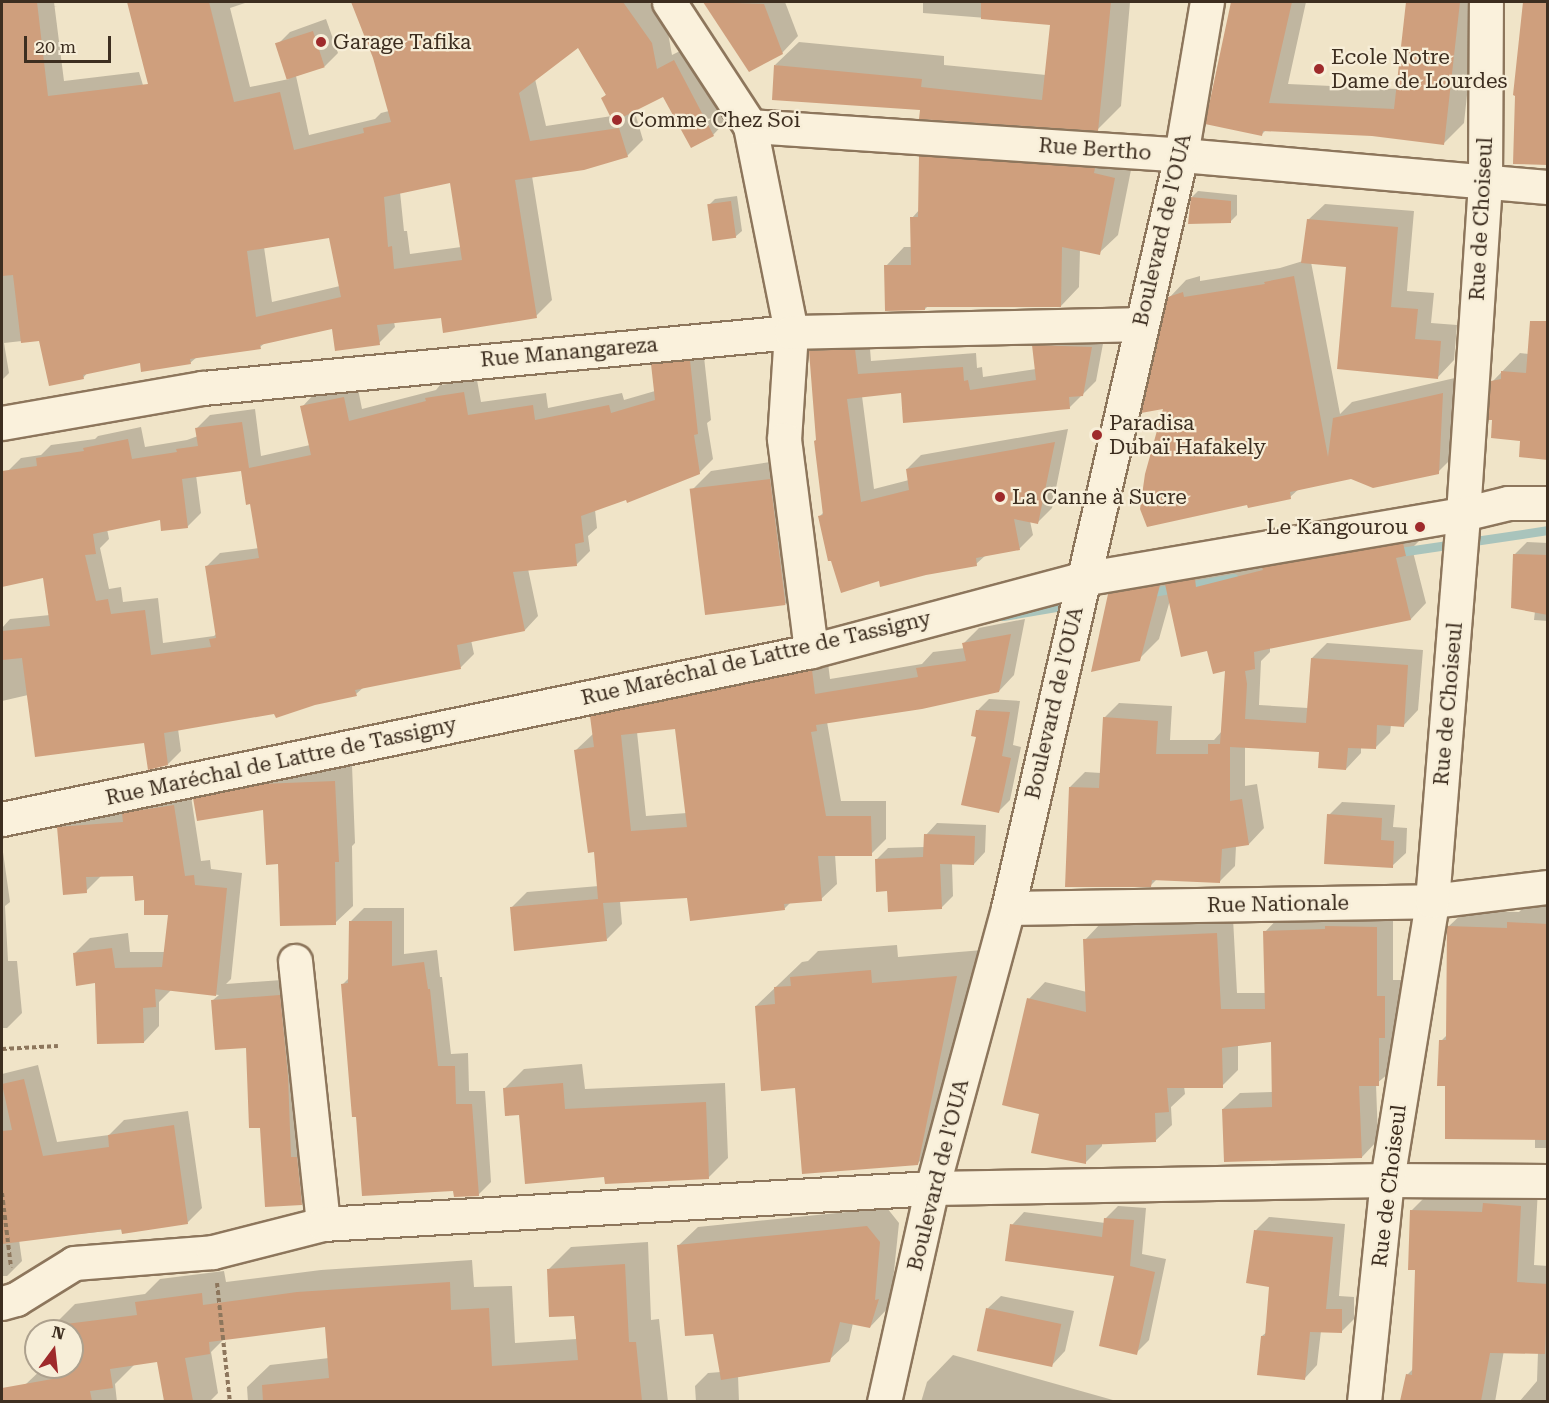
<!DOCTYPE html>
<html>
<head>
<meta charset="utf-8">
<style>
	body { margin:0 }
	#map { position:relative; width:1549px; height:1403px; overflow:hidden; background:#f0e4c8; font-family:"Roboto Serif",serif }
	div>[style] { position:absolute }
	.shadow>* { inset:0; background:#0003 }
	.stream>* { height:9px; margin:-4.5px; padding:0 4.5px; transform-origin:4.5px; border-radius:4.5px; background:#a9c4bc }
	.building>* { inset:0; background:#cf9f7d; transform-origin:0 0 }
	.path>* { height:4px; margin-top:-2px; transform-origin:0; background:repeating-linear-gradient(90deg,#8d765c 0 4.5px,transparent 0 7.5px) }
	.roads { filter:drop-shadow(2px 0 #8d765c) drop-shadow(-2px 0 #8d765c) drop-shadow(0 2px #8d765c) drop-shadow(0 -2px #8d765c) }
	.minor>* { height:33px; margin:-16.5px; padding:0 16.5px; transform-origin:16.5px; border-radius:16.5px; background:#faf1dc }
	.tertiary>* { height:33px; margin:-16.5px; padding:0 16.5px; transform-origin:16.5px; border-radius:16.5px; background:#faf1dc }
	.secondary>* { height:33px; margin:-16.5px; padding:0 16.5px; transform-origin:16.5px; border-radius:16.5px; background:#faf1dc }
	.dots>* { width:16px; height:16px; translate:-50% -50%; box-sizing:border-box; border:3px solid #f7eed8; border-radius:50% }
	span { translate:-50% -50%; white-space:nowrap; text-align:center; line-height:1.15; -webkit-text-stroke:4.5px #f7eed8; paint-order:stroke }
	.poi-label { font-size:21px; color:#3d2e20 }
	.left { translate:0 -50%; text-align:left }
	.right { translate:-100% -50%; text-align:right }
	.street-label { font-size:21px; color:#3d2e20 }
	.frame { position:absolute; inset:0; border:3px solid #3d2e20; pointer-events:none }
	.north { position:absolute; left:24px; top:1319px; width:60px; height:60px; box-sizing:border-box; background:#f7eed8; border:2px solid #ada18e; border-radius:50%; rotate:15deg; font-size:16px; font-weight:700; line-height:24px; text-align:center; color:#3d2e20 }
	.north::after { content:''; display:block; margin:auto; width:21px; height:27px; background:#9e2a2b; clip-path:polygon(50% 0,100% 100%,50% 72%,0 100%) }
	.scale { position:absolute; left:24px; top:36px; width:87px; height:27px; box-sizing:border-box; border:3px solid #3d2e20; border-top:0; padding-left:8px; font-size:18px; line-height:21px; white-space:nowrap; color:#3d2e20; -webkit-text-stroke:4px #f7eed8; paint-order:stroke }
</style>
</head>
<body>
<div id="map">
	<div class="shadow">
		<i style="clip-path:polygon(evenodd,2px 2px,54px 2px,64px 81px,139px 72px,158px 135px,176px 130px,144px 2px,248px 2px,230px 8px,250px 87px,289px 79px,277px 45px,290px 32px,326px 19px,338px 53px,325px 66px,296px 76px,309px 135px,375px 119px,381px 113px,389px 111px,374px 57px,354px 4px,356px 2px,649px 2px,667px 27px,672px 55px,690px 46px,728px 119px,713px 135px,663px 95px,628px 114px,635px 113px,643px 140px,627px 156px,532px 176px,552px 300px,536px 316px,442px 316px,394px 322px,395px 327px,379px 343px,333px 327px,266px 342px,260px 347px,197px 357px,190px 363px,141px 361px,88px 372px,83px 378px,40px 339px,4px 343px,9px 373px,2px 380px,2px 2px,578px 46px,607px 94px,603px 98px,612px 116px,546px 126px,535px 79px,578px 46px,2px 2px,451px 181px,461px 247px,410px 254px,407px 231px,404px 231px,400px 192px,451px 181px,2px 2px,330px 237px,340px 286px,272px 302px,264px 247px,330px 237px)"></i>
		<i style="clip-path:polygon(705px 2px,785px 2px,798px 36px,782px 53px,749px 70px)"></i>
		<i style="clip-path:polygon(923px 2px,1130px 2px,1121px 106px,1098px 129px,921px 109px,775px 65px,799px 42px,944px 56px,944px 65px,1046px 75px,1051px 23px,923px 13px)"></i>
		<i style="clip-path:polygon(1233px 2px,1306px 2px,1288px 84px,1397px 89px,1407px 2px,1477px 2px,1464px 123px,1444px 143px,1372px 135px,1266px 130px,1262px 134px,1207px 123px)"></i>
		<i style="clip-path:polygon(939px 138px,1133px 160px,1118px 235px,1099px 253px,1080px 249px,1079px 287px,1061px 306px,928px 306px,925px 309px,886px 266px,904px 247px,912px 247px,912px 218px,920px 209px,921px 157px)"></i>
		<i style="clip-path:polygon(1198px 191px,1237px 195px,1237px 215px,1231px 221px,1192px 197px)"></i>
		<i style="clip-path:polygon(737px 196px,742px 231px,735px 237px,709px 205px,715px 199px)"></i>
		<i style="clip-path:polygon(1325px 204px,1414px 211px,1407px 291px,1434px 293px,1431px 323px,1457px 325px,1454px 360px,1438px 377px,1348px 266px,1311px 262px,1340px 414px,1352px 402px,1459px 377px,1455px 455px,1438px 472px,1351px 477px,1300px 488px,1290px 497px,1165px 407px,1169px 298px,1186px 280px,1200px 276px,1200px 281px,1280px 268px,1303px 261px,1308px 220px)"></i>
		<i style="clip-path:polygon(1548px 321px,1548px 458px,1522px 439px,1492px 382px,1520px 353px,1529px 354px,1530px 338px)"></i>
		<i style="clip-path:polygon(1048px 332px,1105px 333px,1096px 381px,1069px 408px,902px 392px,862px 396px,874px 489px,909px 480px,907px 469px,921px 455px,1068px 429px,1052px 508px,1038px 522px,1030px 521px,1033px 535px,1019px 549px,986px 555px,976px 564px,880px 579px,820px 516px,824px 512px,810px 351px,824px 338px,869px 336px,871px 361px,976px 353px,977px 368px,982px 367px,983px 377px,1036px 369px,1034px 346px)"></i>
		<i style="clip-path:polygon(evenodd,703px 348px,711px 420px,707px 423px,713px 459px,699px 473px,595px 510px,597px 528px,588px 536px,590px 551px,577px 564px,528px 569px,538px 616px,525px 630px,471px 640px,474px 654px,461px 667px,364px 687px,356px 694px,275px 712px,178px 729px,181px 751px,168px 764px,145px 742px,28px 695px,2px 701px,2px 628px,10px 619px,50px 615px,44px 576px,2px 586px,2px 511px,14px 508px,8px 471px,21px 458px,41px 455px,51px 445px,95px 439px,98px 436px,141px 427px,145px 447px,187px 440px,198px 436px,197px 428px,210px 415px,255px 409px,261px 456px,310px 445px,302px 407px,315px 393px,357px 384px,362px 409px,436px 390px,440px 385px,477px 380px,481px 402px,546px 393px,548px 408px,622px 393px,624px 400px,655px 391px,653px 365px,666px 351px,703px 348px,242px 469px,251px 502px,259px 548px,220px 553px,207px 566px,217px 633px,214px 636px,163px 643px,158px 598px,123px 602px,121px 587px,109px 589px,100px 548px,109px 539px,107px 529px,161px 518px,187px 527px,201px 513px,196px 475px,242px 469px)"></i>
		<i style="clip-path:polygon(790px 459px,806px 584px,786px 604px,691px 491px,711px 471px)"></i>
		<i style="clip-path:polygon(1418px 529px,1421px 539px,1412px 548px,1426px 603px,1411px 619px,1270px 647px,1270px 652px,1261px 661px,1259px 705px,1308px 708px,1312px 658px,1327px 643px,1423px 650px,1418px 710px,1403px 726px,1391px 725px,1390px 733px,1375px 748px,1361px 747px,1361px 753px,1346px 769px,1320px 750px,1245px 746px,1245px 786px,1257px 784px,1264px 828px,1249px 844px,1236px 846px,1235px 866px,1220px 881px,1157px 879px,1151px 885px,1070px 787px,1085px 772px,1101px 773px,1104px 718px,1119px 703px,1172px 706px,1170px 740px,1214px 740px,1222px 731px,1227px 670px,1170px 600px,1159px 639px,1139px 659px,1109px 594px,1129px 574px)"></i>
		<i style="clip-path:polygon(1527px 542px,1548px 543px,1548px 621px,1534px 620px,1535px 611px,1515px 554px)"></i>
		<i style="clip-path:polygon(evenodd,1025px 619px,1014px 675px,999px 691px,827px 722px,841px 801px,886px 801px,886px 839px,871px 854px,835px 854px,837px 884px,821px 899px,791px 902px,784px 909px,689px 896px,620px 901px,622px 924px,607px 939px,511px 908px,527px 892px,599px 886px,596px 851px,576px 750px,593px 734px,591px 717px,607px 701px,827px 655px,830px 679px,922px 664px,933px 652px,965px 648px,964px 643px,979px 628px,1025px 619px,677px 727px,687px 813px,646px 816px,637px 732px,677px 727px)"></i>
		<i style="clip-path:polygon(989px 699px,1020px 701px,1013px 745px,1021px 747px,1010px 800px,999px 811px,977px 736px,977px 711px)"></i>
		<i style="clip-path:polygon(352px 765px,355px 843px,352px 846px,353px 906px,335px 923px,279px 863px,265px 809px,195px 799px,212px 781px,279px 768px)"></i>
		<i style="clip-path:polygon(190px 790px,201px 861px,210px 860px,211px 869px,242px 873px,231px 979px,226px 984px,296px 979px,318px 1187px,301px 1203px,261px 1126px,248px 1046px,213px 1000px,219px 995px,171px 990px,159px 1002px,159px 1026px,144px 1042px,74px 954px,90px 938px,128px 933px,130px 952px,165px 952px,170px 913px,146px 898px,134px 874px,102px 875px,86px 891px,59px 827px,74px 812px)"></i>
		<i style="clip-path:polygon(1342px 802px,1395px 805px,1393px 827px,1407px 828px,1406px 853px,1392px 866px,1329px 815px)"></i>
		<i style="clip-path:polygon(937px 823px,986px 825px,985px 852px,974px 864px,952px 863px,953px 896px,941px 908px,888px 890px,876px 860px,888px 848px,925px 847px,926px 835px)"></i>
		<i style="clip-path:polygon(2px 845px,10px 902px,5px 906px,8px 961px,17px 961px,22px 1013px,7px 1028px,2px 1028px)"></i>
		<i style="clip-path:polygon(1548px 902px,1548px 1148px,1535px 1148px,1535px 1138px,1447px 1085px,1441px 1041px,1447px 1035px,1448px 927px,1465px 911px,1519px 912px,1525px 906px,1543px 907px)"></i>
		<i style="clip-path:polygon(364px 908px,404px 908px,404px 954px,437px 950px,440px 977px,442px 977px,451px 1054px,468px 1053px,469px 1091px,485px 1091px,491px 1182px,478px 1195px,455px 1189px,358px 1115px,343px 984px,350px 977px,351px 921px)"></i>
		<i style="clip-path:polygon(1393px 911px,1393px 980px,1401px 980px,1401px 1020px,1395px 1026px,1395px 1068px,1376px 1084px,1378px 1140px,1362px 1157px,1223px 1109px,1240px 1093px,1273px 1092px,1273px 1041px,1238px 1044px,1238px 1070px,1222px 1086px,1184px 1086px,1185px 1094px,1171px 1107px,1172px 1125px,1155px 1141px,1102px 1143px,1102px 1146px,1085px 1163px,1041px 1113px,1029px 999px,1045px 982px,1087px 992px,1085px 940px,1101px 923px,1233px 918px,1237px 993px,1266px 993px,1265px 932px,1281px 915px)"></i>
		<i style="clip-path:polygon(897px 945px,898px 957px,983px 950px,944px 1137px,917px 1164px,796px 1087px,756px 1006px,802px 962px,808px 961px,818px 951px)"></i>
		<i style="clip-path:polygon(582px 1064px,585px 1089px,725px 1083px,728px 1158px,708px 1178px,606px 1175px,520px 1114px,504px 1089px,524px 1069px)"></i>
		<i style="clip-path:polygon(38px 1065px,57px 1142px,109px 1135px,124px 1120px,188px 1111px,202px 1208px,187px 1223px,19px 1240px,22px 1261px,7px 1276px,2px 1276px,2px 1074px)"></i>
		<i style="clip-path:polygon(1538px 1188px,1534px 1265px,1548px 1266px,1548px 1402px,1519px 1402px,1537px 1381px,1538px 1352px,1512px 1304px,1495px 1402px,1402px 1402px,1407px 1375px,1413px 1369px,1417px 1269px,1411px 1211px,1429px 1193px)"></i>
		<i style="clip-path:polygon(1118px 1206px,1146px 1208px,1142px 1254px,1166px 1259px,1149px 1340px,1136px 1353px,1116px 1275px,1012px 1225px,1024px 1212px,1105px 1223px,1105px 1219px)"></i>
		<i style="clip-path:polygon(887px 1208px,899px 1223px,893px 1281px,897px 1281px,889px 1307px,870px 1327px,853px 1323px,849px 1341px,829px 1360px,738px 1375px,739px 1402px,696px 1402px,695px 1386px,708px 1373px,721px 1372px,715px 1332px,678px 1246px,698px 1227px)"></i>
		<i style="clip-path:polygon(1269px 1217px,1345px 1224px,1339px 1296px,1354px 1297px,1354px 1319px,1341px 1332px,1321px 1331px,1317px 1365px,1305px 1378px,1262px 1336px,1267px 1332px,1271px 1285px,1256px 1230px)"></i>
		<i style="clip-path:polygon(648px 1242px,651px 1320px,659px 1319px,668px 1402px,248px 1402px,247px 1387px,270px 1365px,329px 1358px,326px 1325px,224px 1339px,211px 1352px,218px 1393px,209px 1402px,165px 1402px,158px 1360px,135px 1364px,115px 1384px,117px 1402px,29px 1402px,26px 1384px,44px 1367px,72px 1367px,72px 1331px,52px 1331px,52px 1327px,75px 1304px,145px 1294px,160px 1279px,224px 1271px,226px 1282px,321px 1270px,472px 1260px,474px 1287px,512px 1286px,515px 1343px,577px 1339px,576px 1314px,548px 1270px,571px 1247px)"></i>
		<i style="clip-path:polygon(1001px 1296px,1074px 1311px,1065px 1351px,1052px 1365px,987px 1309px)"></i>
		<i style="clip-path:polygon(953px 1355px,1120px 1402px,921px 1402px,927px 1382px)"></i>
	</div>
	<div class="stream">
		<i style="left:1393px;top:553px;width:157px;rotate:-8.4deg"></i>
		<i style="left:1147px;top:593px;width:88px;rotate:-9.8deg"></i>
		<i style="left:1003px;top:616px;width:55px;rotate:-9.5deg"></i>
	</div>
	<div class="building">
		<i style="clip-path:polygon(evenodd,2px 2px,37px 2px,48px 96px,148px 84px,127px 2px,209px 2px,234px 102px,280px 92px,294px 150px,364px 133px,363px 128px,391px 122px,373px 58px,351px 2px,623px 2px,652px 43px,657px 69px,674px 60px,714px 136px,691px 148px,663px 97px,613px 122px,601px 98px,606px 95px,578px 48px,519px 93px,530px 141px,619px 128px,628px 157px,584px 170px,515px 180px,537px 318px,443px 333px,441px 318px,377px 325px,380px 345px,335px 351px,332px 329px,260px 345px,261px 349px,190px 359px,191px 364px,141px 372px,140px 363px,83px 375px,84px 379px,49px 386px,39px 341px,21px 343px,13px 275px,2px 276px,2px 2px,450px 183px,462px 260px,394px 269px,392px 246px,388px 247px,384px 197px,450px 183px,2px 2px,329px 238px,341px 297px,256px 317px,247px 251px,329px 238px)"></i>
		<i style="clip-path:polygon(703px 2px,764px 4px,783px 54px,749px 72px)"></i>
		<i style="clip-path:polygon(981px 2px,1111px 2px,1098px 131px,919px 119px,920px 110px,772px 100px,774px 65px,922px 79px,921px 87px,1042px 100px,1050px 25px,981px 19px)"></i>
		<i style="clip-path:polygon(1231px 2px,1292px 2px,1269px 103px,1394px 109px,1406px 2px,1460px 2px,1444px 145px,1372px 136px,1263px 131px,1262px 136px,1205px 124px)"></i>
		<i style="clip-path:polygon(1523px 2px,1548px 2px,1548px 165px,1513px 164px,1515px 96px,1513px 95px)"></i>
		<i style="left:313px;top:31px;width:38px;height:40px;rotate:72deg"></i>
		<i style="clip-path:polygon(919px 156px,1095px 168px,1094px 173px,1115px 178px,1100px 255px,1062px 247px,1061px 307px,925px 307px,925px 310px,885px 311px,884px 265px,911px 265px,910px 217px,918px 217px)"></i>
		<i style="clip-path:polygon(1191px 197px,1231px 201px,1231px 223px,1188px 224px)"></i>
		<i style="left:731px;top:201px;width:37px;height:24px;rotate:82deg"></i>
		<i style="clip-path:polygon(1307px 219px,1398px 227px,1391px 307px,1418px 309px,1415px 339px,1441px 341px,1438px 379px,1337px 369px,1346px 267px,1301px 263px)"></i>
		<i style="clip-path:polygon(1294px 276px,1328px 457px,1333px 418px,1443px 393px,1439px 474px,1373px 488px,1351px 479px,1290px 492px,1291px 499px,1248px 508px,1247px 505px,1147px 527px,1140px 509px,1145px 474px,1163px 409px,1141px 413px,1168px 297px,1183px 292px,1184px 297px,1265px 284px,1264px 282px)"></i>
		<i style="clip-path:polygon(1530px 321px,1548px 321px,1548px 460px,1519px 457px,1520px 441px,1491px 438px,1492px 420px,1488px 420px,1491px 381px,1501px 379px,1501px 371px,1526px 373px)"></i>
		<i style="clip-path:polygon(1032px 345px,1092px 347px,1083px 396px,1069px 397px,1070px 409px,903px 423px,901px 393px,847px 399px,861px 502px,909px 490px,906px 469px,1055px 442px,1038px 524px,1014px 519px,1020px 550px,976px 558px,977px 566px,926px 575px,880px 587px,879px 581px,841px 593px,831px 561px,828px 561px,818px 516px,823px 515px,814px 441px,816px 440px,809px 351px,855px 349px,858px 374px,963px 367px,964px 381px,968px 380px,970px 390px,1036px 380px)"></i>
		<i style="clip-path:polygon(evenodd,690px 360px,698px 434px,694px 435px,700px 474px,627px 503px,626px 500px,581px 516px,584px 542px,575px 544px,577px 566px,513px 572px,525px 631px,457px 645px,461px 669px,355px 690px,357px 696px,315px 705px,276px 718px,274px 714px,164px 733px,168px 765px,148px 770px,144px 743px,35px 757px,22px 658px,2px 660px,2px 631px,50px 626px,43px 578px,2px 587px,2px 471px,37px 466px,36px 458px,84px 451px,83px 448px,128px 439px,132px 459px,177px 452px,176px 449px,198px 446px,195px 428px,242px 422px,249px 468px,311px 455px,300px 406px,344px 397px,349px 421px,426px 401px,425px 398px,464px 392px,468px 415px,533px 405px,535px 420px,609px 405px,611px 413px,655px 400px,651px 364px,690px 360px,241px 471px,246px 505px,250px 504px,259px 558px,205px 566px,216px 638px,209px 639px,211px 647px,151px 655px,145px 610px,111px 614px,108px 599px,96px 601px,85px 555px,96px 554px,93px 534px,160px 520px,161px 531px,188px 528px,182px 479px,241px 471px)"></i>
		<i style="left:770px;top:479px;width:127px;height:81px;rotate:83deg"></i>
		<i style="clip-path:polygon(1403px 543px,1406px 556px,1396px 558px,1411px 620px,1254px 652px,1255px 669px,1245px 671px,1247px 684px,1245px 719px,1306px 723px,1311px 658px,1408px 665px,1404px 727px,1377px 725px,1376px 749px,1348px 748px,1346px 770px,1318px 768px,1319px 752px,1230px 747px,1230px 801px,1242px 799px,1249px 845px,1222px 849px,1220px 883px,1152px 880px,1151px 887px,1065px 887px,1069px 787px,1099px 788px,1103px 717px,1158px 721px,1156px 754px,1208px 754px,1208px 744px,1220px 744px,1225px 671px,1213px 674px,1207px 651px,1181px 657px,1165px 584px,1195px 579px,1196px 587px,1263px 570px,1262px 567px)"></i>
		<i style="clip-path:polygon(1513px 554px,1548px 555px,1548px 615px,1511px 608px)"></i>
		<i style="clip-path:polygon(1160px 585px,1140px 661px,1091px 672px,1108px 594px)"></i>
		<i style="clip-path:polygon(evenodd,1011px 634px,999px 692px,922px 709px,816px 725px,817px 731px,811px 732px,826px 816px,871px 816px,872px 856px,818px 856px,822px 901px,784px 904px,785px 910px,690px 921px,687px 898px,603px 903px,607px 941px,514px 951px,510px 907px,598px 899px,594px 852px,588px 853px,574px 750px,594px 747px,590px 716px,812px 670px,815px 694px,918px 677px,916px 668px,966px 661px,962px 643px,1011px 634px,675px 729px,687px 827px,631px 831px,621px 735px,675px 729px)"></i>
		<i style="clip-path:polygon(976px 710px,1010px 712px,1002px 756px,1011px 758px,999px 813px,961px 805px,976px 737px,971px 736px)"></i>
		<i style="clip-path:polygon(335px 781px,339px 862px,335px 862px,336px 925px,280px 926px,278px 864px,266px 865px,263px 810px,197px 821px,193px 798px,261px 784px)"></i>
		<i style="clip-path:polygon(174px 805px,185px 876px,194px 875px,195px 885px,227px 888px,216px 996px,155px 989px,156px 1007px,143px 1008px,144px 1043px,97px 1044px,95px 983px,76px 986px,73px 953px,112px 948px,115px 968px,162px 967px,168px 915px,144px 915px,144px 900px,135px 901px,133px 876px,86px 877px,87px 893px,63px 895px,57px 827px,123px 822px,122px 813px)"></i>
		<i style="clip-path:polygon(1327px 814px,1382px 818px,1381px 840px,1394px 841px,1393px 868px,1324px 864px)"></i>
		<i style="clip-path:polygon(924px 834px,975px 836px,974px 865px,940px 864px,942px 909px,888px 912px,887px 891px,876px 892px,875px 859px,923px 857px)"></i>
		<i style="clip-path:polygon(349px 921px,392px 921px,392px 966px,424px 962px,428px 989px,430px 989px,438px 1066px,455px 1066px,456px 1104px,472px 1104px,479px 1196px,454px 1197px,453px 1191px,362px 1196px,356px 1117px,352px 1117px,341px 984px,348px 983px)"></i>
		<i style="clip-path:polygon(1507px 922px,1548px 924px,1548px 1140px,1445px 1139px,1445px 1086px,1437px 1086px,1439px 1040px,1446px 1040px,1447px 926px,1507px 928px)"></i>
		<i style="clip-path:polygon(1325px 926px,1377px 927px,1377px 996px,1385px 996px,1385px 1038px,1379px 1038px,1379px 1086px,1359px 1086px,1362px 1158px,1224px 1162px,1222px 1109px,1272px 1107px,1271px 1042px,1222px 1048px,1223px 1088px,1167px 1088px,1169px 1112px,1155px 1113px,1156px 1142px,1086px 1145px,1086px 1164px,1031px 1153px,1039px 1114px,1002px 1105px,1027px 998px,1086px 1012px,1083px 939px,1217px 933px,1221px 1009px,1265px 1009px,1263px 931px,1325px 929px)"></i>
		<i style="clip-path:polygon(871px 970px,872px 983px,957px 976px,918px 1165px,802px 1174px,795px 1088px,761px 1091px,755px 1006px,775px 1004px,774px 987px,791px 986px,790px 977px)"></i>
		<i style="clip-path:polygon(280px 995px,288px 1076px,291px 1157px,297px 1157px,302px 1205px,265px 1207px,260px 1128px,249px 1128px,246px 1048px,215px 1050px,211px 1000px)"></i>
		<i style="clip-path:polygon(24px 1079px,43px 1156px,109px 1147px,108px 1135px,174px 1125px,188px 1224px,122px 1234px,121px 1229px,2px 1244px,2px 1131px,12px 1130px,2px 1084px)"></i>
		<i style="clip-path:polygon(563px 1083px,565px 1109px,706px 1102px,709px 1179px,605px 1184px,604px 1177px,525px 1184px,519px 1115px,505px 1116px,503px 1088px)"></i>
		<i style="clip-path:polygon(1483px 1203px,1521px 1206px,1517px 1282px,1548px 1284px,1545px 1354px,1490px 1353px,1481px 1401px,1400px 1401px,1406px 1374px,1412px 1375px,1415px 1270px,1408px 1270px,1410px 1210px,1482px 1212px)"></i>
		<i style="clip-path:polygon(1104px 1218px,1134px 1220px,1130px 1266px,1155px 1272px,1137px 1355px,1099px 1346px,1114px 1276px,1005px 1261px,1010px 1224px,1102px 1237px)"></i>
		<i style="clip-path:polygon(867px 1226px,880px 1242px,875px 1300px,879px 1299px,870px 1328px,840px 1322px,830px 1362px,721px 1380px,713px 1334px,685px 1336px,677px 1245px)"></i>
		<i style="clip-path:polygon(1254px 1230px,1333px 1237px,1326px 1309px,1342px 1309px,1342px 1333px,1310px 1332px,1305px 1380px,1257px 1375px,1261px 1336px,1265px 1336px,1269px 1287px,1246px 1283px)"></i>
		<i style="clip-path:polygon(625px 1264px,629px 1342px,636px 1342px,642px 1401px,263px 1401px,262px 1385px,329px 1378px,325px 1327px,209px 1342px,210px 1354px,185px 1358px,193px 1401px,164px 1401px,157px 1362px,110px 1369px,113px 1388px,90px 1391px,92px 1401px,2px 1401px,2px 1388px,58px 1378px,56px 1367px,72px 1367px,72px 1331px,51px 1331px,50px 1326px,137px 1315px,135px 1302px,202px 1293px,203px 1305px,297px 1292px,450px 1282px,451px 1310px,489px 1308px,492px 1366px,578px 1360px,574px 1316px,549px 1317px,547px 1269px)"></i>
		<i style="left:986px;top:1308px;width:77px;height:44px;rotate:12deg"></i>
	</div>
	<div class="path">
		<i style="left:2px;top:1049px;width:56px;rotate:-3.1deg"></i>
		<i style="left:2px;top:1193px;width:75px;rotate:83.1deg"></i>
		<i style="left:217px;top:1283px;width:120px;rotate:83.8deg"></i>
	</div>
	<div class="roads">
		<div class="minor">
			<i style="left:669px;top:2px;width:148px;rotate:56.8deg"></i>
			<i style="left:750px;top:126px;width:210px;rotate:78.7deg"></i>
			<i style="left:791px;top:332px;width:107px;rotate:93.7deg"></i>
			<i style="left:784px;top:439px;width:214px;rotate:82.7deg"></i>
			<i style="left:750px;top:126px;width:432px;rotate:3.8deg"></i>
			<i style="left:1181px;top:155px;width:368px;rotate:5deg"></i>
			<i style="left:2px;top:423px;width:204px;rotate:-9.9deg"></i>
			<i style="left:203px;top:388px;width:591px;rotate:-5.44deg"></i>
			<i style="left:791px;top:332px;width:349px;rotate:-1.3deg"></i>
			<i style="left:1008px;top:908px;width:424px;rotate:-0.9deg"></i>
			<i style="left:1432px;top:901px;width:117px;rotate:-6.9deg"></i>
			<i style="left:295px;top:961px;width:264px;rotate:83.9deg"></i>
			<i style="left:2px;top:1303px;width:15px;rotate:-16deg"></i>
			<i style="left:16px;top:1299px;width:68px;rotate:-31.8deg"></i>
			<i style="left:74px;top:1263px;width:139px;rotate:-4.5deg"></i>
			<i style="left:213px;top:1252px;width:114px;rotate:-14.3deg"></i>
			<i style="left:323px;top:1224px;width:610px;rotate:-3.38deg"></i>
			<i style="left:932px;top:1188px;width:455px;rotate:-1deg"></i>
			<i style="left:1387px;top:1180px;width:161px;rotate:0.4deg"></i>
			<i style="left:1364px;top:1402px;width:223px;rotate:-84.1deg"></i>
			<i style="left:1387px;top:1180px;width:283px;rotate:-80.8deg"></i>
			<i style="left:1432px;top:901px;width:388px;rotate:-85.4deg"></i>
			<i style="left:1463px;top:514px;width:334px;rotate:-86.2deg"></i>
			<i style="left:1485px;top:181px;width:179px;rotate:-89.7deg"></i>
		</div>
		<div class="tertiary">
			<i style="left:2px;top:819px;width:826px;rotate:-11.73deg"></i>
			<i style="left:811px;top:651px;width:280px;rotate:-14.9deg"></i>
			<i style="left:1082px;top:579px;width:387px;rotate:-9.7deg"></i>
			<i style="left:1463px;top:514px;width:46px;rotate:-13.7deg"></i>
			<i style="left:1508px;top:503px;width:40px"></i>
		</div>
		<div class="secondary">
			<i style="left:884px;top:1402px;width:219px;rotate:-77.4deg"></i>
			<i style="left:932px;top:1188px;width:290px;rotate:-74.8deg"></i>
			<i style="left:1008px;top:908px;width:773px;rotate:-77.06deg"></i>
			<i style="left:1181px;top:155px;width:155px;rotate:-80.4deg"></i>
		</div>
	</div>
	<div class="dots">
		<i style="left:321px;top:42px;background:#9e2a2b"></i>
		<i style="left:1319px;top:69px;background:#9e2a2b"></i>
		<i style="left:617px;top:120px;background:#9e2a2b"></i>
		<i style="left:1097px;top:435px;background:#9e2a2b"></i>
		<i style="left:1000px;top:497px;background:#9e2a2b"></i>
		<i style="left:1420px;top:527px;background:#9e2a2b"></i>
	</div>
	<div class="poi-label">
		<span class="left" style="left:333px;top:42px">Garage Tafika</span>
		<span class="left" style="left:1331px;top:69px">Ecole Notre<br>Dame de Lourdes</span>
		<span class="left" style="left:629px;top:120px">Comme Chez Soi</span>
		<span class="left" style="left:1109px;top:435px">Paradisa<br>Dubaï Hafakely</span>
		<span class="left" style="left:1012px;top:497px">La Canne à Sucre</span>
		<span class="right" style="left:1408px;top:527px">Le Kangourou</span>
	</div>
	<div class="street-label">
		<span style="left:1095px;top:149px;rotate:4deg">Rue Bertho</span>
		<span style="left:1481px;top:219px;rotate:-87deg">Rue de Choiseul</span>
		<span style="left:1162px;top:230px;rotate:-77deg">Boulevard de l'OUA</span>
		<span style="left:569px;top:352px;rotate:-5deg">Rue Manangareza</span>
		<span style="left:756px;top:658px;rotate:-13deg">Rue Maréchal de Lattre de Tassigny</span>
		<span style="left:1054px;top:703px;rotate:-77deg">Boulevard de l'OUA</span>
		<span style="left:1448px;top:704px;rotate:-85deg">Rue de Choiseul</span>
		<span style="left:281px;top:761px;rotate:-12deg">Rue Maréchal de Lattre de Tassigny</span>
		<span style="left:1278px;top:904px;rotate:-1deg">Rue Nationale</span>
		<span style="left:938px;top:1175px;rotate:-76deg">Boulevard de l'OUA</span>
		<span style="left:1389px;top:1186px;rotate:-83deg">Rue de Choiseul</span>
	</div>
	<div class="frame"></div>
	<div class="north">N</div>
	<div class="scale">20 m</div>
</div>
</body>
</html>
